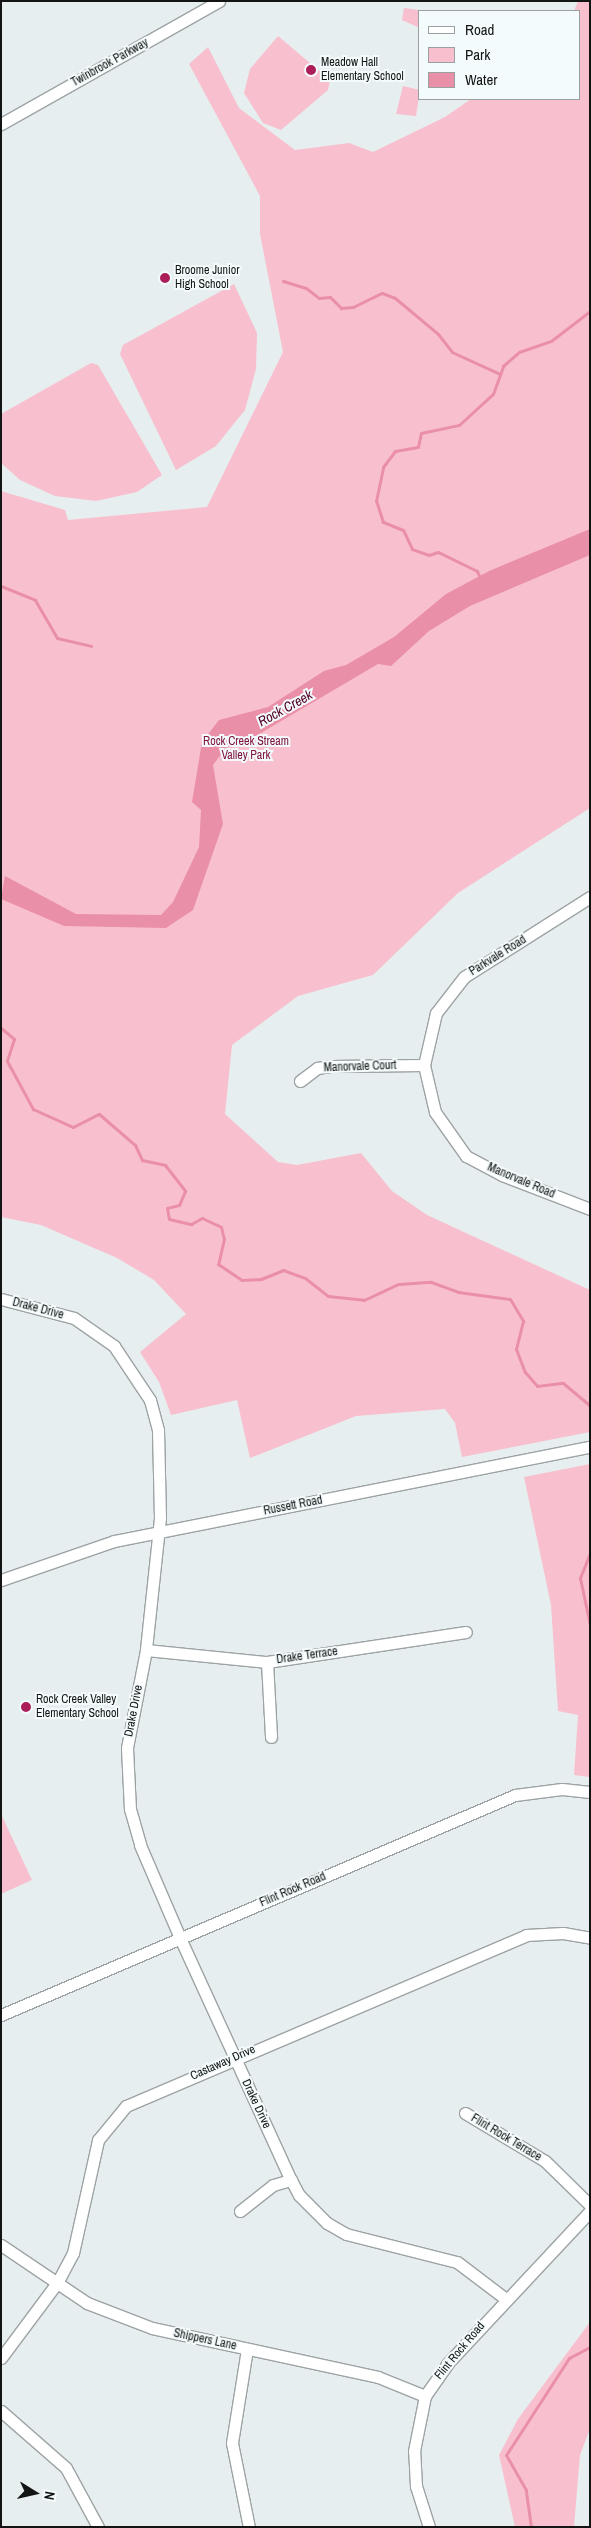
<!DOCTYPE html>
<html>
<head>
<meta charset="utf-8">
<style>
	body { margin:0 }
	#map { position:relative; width:591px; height:2528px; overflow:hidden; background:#e7eeef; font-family:"Archivo Narrow",sans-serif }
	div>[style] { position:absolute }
	.green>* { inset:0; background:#f8c0ce }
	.water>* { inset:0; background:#ea8fa8 }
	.stream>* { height:3px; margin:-1.5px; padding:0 1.5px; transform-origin:1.5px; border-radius:1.5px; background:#ea8fa8 }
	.roads { filter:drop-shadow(1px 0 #9da3a4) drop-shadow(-1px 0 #9da3a4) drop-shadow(0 1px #9da3a4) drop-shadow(0 -1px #9da3a4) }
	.minor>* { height:11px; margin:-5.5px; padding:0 5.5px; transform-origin:5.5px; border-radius:5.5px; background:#fff }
	.dots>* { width:14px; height:14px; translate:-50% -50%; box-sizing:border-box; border:2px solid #f4fbfc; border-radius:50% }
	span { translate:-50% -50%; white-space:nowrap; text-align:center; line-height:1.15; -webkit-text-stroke:4px #f4fbfc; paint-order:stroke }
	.street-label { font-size:12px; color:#131515 }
	.poi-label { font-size:12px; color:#131515 }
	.left { translate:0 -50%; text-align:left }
	.park-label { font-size:12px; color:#801541 }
	.water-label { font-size:14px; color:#520024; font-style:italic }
	.frame { position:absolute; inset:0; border:2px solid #131515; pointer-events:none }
	.legend { position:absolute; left:418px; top:10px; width:162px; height:90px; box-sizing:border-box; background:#f4fbfc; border:1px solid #9a9fa0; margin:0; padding:6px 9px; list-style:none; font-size:15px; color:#131515 }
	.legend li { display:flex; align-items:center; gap:10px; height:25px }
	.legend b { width:25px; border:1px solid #9a9fa0 }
	.north { position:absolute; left:10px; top:2468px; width:50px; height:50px; -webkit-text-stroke:4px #f4fbfc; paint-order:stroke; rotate:100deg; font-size:14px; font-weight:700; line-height:20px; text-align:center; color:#131515 }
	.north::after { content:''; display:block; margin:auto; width:18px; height:22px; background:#131515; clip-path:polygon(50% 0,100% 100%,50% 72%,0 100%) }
</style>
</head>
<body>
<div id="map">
	<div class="green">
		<i style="clip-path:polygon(578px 1px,590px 1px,590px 808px,458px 893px,373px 975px,298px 996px,232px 1045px,225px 1114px,278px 1162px,297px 1165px,361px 1153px,392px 1191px,427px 1215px,590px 1290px,590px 1432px,462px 1457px,455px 1423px,445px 1409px,356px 1416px,250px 1458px,237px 1400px,171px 1415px,159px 1382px,140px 1352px,186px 1314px,154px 1280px,117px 1258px,41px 1225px,1px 1217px,1px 491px,65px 510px,68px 520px,207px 507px,283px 352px,260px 234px,260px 196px,189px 64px,208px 47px,239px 108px,295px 150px,349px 143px,373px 152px,445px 117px,471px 99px,580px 99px,580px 11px,574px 11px)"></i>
		<i style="clip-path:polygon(404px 8px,427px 11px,420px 11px,420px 28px,402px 20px)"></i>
		<i style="clip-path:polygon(278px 36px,330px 80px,328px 90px,281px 130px,263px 123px,244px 93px,250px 69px)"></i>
		<i style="clip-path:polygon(403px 86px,420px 90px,416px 116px,396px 114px)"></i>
		<i style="clip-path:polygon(234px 284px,257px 333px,256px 369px,245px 410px,216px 446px,176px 470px,120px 354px,123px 345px)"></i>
		<i style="clip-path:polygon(91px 363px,98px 365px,162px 475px,137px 492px,96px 501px,55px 496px,20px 480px,1px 463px,1px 414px)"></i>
		<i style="clip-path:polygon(590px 1464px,590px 1761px,589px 1777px,574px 1775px,578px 1715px,558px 1711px,551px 1605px,524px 1477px)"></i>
		<i style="clip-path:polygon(1px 1814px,32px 1880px,1px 1894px)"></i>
		<i style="clip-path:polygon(590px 2322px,590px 2429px,580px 2455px,574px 2527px,515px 2527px,499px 2455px,518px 2419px)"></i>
	</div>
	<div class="water">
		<i style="clip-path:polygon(590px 529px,590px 555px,470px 606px,429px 631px,391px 666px,378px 664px,254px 737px,226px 748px,213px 765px,223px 824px,193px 910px,166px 928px,64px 926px,1px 899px,5px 876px,76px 914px,161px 915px,173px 902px,199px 847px,201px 810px,192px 802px,202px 742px,219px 720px,268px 707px,324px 671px,346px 665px,394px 637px,446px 594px,489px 571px)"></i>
	</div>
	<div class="stream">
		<i style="left:283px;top:281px;width:24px;rotate:17deg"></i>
		<i style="left:306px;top:288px;width:16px;rotate:38deg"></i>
		<i style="left:319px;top:298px;width:11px;rotate:-5deg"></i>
		<i style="left:330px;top:297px;width:16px;rotate:45deg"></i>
		<i style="left:341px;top:308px;width:12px;rotate:-5deg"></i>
		<i style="left:353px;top:307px;width:32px;rotate:-26deg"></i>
		<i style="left:382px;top:293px;width:14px;rotate:21deg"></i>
		<i style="left:395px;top:298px;width:56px;rotate:39.9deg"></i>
		<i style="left:438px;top:334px;width:23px;rotate:52deg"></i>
		<i style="left:452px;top:352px;width:53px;rotate:24.6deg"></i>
		<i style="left:481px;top:580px;width:10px;rotate:-114deg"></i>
		<i style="left:477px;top:571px;width:43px;rotate:-154deg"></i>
		<i style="left:438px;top:552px;width:9px;rotate:162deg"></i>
		<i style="left:429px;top:555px;width:18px;rotate:-161deg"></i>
		<i style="left:412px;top:549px;width:21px;rotate:-115deg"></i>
		<i style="left:403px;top:530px;width:22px;rotate:-158deg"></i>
		<i style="left:383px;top:522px;width:22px;rotate:-108deg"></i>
		<i style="left:376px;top:501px;width:35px;rotate:-78deg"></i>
		<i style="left:383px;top:467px;width:20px;rotate:-53deg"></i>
		<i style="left:395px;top:451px;width:23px;rotate:-10deg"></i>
		<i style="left:418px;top:447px;width:14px;rotate:-78deg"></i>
		<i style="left:421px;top:433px;width:39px;rotate:-12deg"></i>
		<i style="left:459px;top:425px;width:46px;rotate:-42.4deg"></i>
		<i style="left:493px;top:394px;width:30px;rotate:-70deg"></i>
		<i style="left:503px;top:366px;width:21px;rotate:-41deg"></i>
		<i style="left:519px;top:352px;width:34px;rotate:-19deg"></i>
		<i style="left:551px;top:341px;width:49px;rotate:-37.6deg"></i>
		<i style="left:1px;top:586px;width:37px;rotate:22deg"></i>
		<i style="left:35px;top:600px;width:44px;rotate:59.9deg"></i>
		<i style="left:57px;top:638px;width:35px;rotate:13deg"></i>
		<i style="left:1px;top:1028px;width:17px;rotate:40deg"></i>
		<i style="left:14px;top:1039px;width:23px;rotate:108deg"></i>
		<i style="left:7px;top:1061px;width:55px;rotate:61.6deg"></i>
		<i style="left:33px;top:1109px;width:44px;rotate:24.2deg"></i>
		<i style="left:73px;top:1127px;width:29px;rotate:-27deg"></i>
		<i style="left:99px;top:1114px;width:48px;rotate:40.7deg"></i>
		<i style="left:135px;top:1145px;width:17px;rotate:65deg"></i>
		<i style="left:142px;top:1160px;width:24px;rotate:12deg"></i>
		<i style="left:165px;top:1165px;width:33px;rotate:52deg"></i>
		<i style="left:185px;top:1191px;width:15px;rotate:113deg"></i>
		<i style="left:179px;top:1205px;width:12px;rotate:166deg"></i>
		<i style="left:167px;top:1208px;width:11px;rotate:80deg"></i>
		<i style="left:169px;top:1219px;width:23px;rotate:13deg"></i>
		<i style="left:191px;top:1224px;width:13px;rotate:-29deg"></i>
		<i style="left:202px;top:1218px;width:21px;rotate:25deg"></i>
		<i style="left:221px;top:1227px;width:12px;rotate:76deg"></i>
		<i style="left:224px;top:1239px;width:26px;rotate:103deg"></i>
		<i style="left:218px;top:1264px;width:29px;rotate:34deg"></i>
		<i style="left:242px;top:1280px;width:19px;rotate:-3deg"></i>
		<i style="left:261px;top:1279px;width:24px;rotate:-22deg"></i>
		<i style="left:283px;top:1270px;width:23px;rotate:20deg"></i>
		<i style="left:305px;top:1278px;width:29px;rotate:38deg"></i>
		<i style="left:328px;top:1296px;width:36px;rotate:6deg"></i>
		<i style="left:364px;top:1300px;width:38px;rotate:-25deg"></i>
		<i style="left:399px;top:1284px;width:32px;rotate:-4deg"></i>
		<i style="left:431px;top:1282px;width:29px;rotate:20deg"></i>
		<i style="left:458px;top:1292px;width:52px;rotate:7.7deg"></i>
		<i style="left:510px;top:1299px;width:26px;rotate:59deg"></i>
		<i style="left:523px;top:1321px;width:29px;rotate:104deg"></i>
		<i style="left:516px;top:1349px;width:25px;rotate:69deg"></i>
		<i style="left:525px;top:1372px;width:18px;rotate:49deg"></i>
		<i style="left:537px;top:1386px;width:26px;rotate:-7deg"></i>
		<i style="left:563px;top:1383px;width:35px;rotate:40deg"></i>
		<i style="left:590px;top:1553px;width:27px;rotate:112deg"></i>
		<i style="left:580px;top:1578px;width:48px;rotate:78deg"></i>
		<i style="left:531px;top:2527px;width:37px;rotate:-98deg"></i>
		<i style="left:526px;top:2490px;width:40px;rotate:-119.7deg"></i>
		<i style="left:506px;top:2455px;width:116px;rotate:-57deg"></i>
		<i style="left:569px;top:2358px;width:24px;rotate:-28deg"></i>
	</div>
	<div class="roads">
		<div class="minor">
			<i style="left:1px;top:124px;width:250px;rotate:-29.4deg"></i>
			<i style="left:590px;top:897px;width:149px;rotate:147.6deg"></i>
			<i style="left:464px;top:977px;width:46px;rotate:127.9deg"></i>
			<i style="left:436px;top:1013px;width:53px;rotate:103deg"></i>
			<i style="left:424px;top:1065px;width:48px;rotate:76.8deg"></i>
			<i style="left:435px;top:1112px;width:54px;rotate:54.8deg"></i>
			<i style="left:466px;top:1156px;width:41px;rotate:27.8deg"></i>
			<i style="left:502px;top:1175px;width:94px;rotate:21.1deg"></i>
			<i style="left:300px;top:1081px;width:21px;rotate:-37deg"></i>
			<i style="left:317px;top:1068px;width:15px;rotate:-8deg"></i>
			<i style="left:332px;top:1066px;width:92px;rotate:-0.6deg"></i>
			<i style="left:1px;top:1299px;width:75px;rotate:14.6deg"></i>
			<i style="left:74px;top:1318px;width:49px;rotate:35deg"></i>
			<i style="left:114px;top:1346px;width:65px;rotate:56.3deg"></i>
			<i style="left:150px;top:1400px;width:31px;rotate:75deg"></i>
			<i style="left:158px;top:1430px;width:88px;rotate:88.7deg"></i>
			<i style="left:160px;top:1518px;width:133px;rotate:96.1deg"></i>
			<i style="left:146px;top:1650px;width:100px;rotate:101deg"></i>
			<i style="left:127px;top:1748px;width:61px;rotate:87.2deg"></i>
			<i style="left:130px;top:1809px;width:37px;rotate:74deg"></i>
			<i style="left:140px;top:1845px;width:101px;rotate:66.7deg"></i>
			<i style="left:180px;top:1938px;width:266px;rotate:65.4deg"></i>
			<i style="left:291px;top:2180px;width:17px;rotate:62deg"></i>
			<i style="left:299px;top:2195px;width:40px;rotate:45deg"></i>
			<i style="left:327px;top:2223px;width:22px;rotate:30deg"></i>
			<i style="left:346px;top:2234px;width:114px;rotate:14.2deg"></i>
			<i style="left:457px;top:2262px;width:61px;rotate:37.1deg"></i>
			<i style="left:1px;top:1580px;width:120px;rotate:-19deg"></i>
			<i style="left:114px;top:1541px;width:485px;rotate:-11.2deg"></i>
			<i style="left:146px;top:1650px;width:122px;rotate:5.7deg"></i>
			<i style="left:267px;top:1662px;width:201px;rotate:-8.6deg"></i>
			<i style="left:267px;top:1662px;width:75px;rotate:86.9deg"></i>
			<i style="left:1px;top:2015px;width:559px;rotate:-23.17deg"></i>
			<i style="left:515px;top:1795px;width:47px;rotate:-7.3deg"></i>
			<i style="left:562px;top:1789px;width:28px;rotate:6deg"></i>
			<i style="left:465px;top:2113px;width:93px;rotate:31deg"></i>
			<i style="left:545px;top:2161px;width:63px;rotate:44.4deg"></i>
			<i style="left:240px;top:2211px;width:42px;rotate:-38.2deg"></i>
			<i style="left:273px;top:2185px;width:19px;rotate:-16deg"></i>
			<i style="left:1px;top:2245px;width:104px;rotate:34deg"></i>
			<i style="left:87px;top:2303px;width:70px;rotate:21deg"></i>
			<i style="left:152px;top:2328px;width:231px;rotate:12.2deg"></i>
			<i style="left:378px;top:2377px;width:51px;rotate:22deg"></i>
			<i style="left:247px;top:2349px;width:95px;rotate:99.1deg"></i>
			<i style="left:232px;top:2443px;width:86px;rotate:78.6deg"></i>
			<i style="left:1px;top:2358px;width:94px;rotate:-53.3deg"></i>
			<i style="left:57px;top:2283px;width:34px;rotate:-62deg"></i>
			<i style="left:73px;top:2253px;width:116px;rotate:-77.5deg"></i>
			<i style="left:98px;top:2140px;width:44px;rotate:-50.5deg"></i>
			<i style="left:126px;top:2106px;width:435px;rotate:-23.1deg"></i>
			<i style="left:526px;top:1935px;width:37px;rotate:-3deg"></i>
			<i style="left:563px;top:1933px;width:27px;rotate:10deg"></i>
			<i style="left:1px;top:2411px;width:86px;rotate:41.2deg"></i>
			<i style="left:66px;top:2468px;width:67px;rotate:61.5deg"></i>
			<i style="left:429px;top:2527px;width:43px;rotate:-107.6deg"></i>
			<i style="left:416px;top:2486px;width:35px;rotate:-93deg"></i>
			<i style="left:414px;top:2451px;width:56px;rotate:-78.7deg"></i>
			<i style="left:425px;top:2396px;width:39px;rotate:-55deg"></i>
			<i style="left:447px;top:2364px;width:209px;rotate:-46.9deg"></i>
		</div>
	</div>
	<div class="dots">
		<i style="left:311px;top:70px;background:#ac1e59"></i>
		<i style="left:165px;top:278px;background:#ac1e59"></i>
		<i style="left:26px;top:1707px;background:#ac1e59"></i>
	</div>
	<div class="street-label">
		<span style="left:110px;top:63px;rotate:-29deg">Twinbrook Parkway</span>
		<span style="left:498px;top:956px;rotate:-32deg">Parkvale Road</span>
		<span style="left:360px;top:1067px;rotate:-2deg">Manorvale Court</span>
		<span style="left:521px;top:1181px;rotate:23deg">Manorvale Road</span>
		<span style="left:38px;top:1309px;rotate:15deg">Drake Drive</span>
		<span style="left:293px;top:1506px;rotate:-11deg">Russett Road</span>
		<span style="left:307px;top:1656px;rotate:-8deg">Drake Terrace</span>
		<span style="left:134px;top:1711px;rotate:-79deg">Drake Drive</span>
		<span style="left:293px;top:1890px;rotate:-23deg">Flint Rock Road</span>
		<span style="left:223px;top:2063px;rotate:-24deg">Castaway Drive</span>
		<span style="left:256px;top:2104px;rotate:65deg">Drake Drive</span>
		<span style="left:506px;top:2138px;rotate:31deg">Flint Rock Terrace</span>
		<span style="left:205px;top:2340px;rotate:12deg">Shippers Lane</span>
		<span style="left:460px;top:2351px;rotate:-50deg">Flint Rock Road</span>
	</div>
	<div class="poi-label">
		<span class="left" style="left:321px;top:70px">Meadow Hall<br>Elementary School</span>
		<span class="left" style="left:175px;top:278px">Broome Junior<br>High School</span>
		<span class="left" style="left:36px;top:1707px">Rock Creek Valley<br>Elementary School</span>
	</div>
	<div class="park-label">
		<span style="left:246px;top:749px">Rock Creek Stream<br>Valley Park</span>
	</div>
	<div class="water-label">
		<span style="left:285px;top:708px;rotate:-29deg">Rock Creek</span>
	</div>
	<div class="frame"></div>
	<ul class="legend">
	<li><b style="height:6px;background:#fff"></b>Road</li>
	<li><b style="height:14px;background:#f8c0ce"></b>Park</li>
	<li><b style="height:14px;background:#ea8fa8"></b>Water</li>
	</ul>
	<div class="north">N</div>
</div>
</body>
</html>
